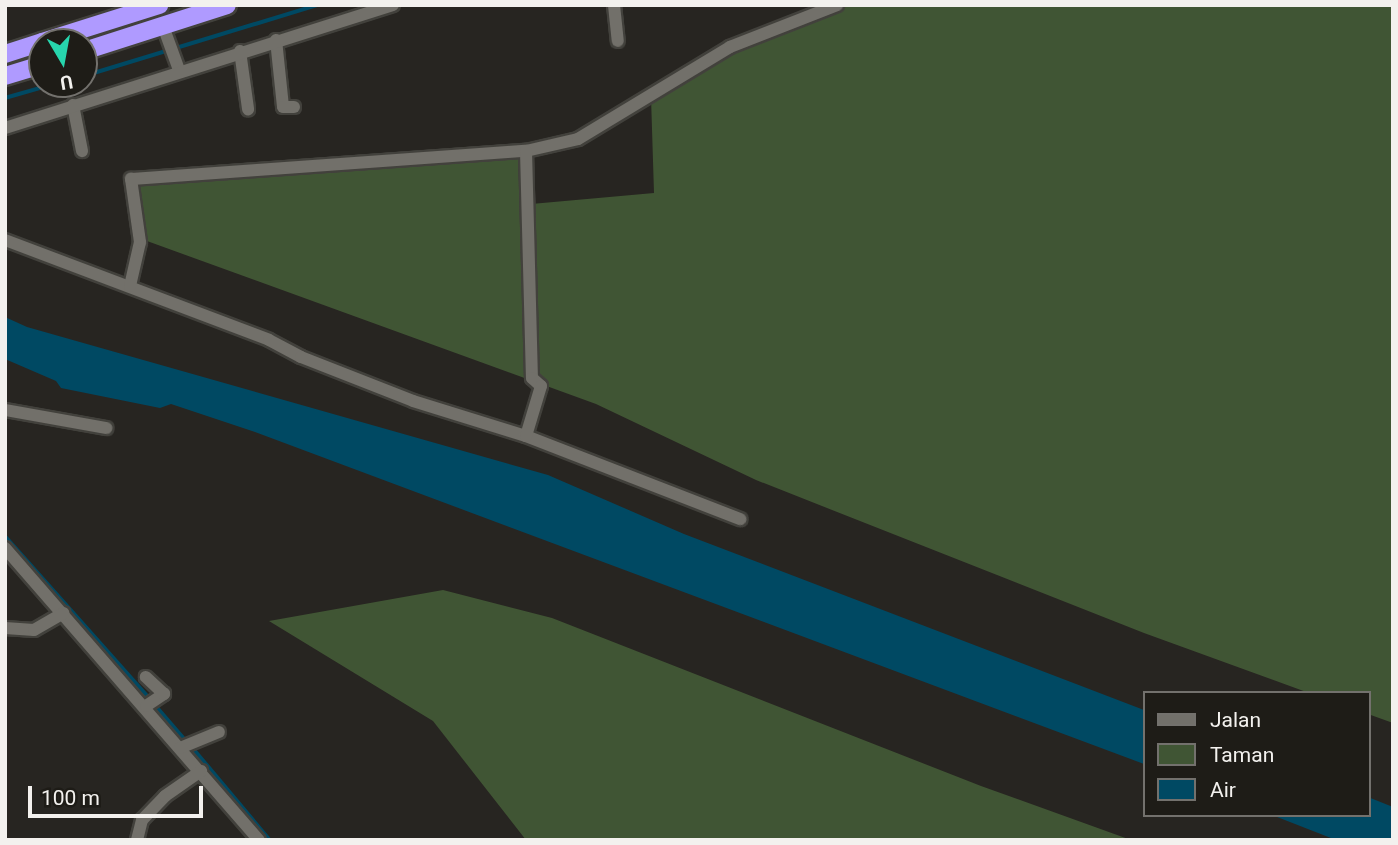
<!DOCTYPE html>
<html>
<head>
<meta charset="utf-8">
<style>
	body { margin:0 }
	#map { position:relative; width:1398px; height:845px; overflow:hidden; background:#272521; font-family:Roboto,sans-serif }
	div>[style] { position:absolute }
	.green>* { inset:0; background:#405534 }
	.water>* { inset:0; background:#004963 }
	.stream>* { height:3.5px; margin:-1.75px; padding:0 1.75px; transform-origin:1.75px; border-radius:1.75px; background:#004963 }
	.roads { filter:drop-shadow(2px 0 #42413c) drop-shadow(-2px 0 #42413c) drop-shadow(0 2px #42413c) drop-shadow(0 -2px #42413c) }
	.minor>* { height:12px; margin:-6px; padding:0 6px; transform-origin:6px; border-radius:6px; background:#72706a }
	.highway>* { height:18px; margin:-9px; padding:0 9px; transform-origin:9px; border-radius:9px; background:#af9aff }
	span { translate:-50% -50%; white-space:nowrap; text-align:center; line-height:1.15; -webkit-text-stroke:7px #1e1c17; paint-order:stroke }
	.frame { position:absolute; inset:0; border:7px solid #f3f1ee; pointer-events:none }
	.legend { position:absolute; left:1143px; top:691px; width:228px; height:126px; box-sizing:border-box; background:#1e1c17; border:2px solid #73716d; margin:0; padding:9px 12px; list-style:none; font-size:21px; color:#f3f1ee }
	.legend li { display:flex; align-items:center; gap:14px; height:35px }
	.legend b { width:35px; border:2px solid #73716d }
	.north { position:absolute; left:28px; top:28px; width:70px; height:70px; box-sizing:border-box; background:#1e1c17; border:2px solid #73716d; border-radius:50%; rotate:170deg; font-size:19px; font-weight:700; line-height:28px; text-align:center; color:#f3f1ee }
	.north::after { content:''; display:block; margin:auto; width:24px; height:32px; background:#27d5ad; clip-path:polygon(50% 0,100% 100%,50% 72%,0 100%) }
	.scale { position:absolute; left:28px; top:786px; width:175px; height:32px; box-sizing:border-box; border:4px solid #f3f1ee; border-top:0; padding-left:9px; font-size:21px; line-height:24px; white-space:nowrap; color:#f3f1ee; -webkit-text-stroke:5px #1e1c17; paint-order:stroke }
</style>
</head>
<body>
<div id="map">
	<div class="green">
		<i style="clip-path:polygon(842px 5px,1393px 5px,1393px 723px,1368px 714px,1368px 693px,1309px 693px,1144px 633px,756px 480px,596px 404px,147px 241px,134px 183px,518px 156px,520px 205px,654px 193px,651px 97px,725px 52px)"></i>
		<i style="clip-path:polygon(443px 590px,552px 618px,981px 786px,1131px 840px,526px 840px,433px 721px,269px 621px)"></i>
	</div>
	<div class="water">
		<i style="clip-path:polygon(5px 317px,27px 327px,548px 475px,684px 534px,1144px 710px,1144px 764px,255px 432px,171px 404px,160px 408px,61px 388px,56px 381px,5px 359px)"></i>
		<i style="clip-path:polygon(1368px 797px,1393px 807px,1393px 840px,1336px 840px,1272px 815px,1368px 815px)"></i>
	</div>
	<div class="stream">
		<i style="left:84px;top:76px;width:244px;rotate:-16.9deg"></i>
		<i style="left:5px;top:98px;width:51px;rotate:-15.9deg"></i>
		<i style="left:5px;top:536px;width:218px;rotate:48.3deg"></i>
		<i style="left:155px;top:705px;width:49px;rotate:49.1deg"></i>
		<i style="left:192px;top:747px;width:121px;rotate:50deg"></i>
	</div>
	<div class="roads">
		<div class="minor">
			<i style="left:614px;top:5px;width:36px;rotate:84deg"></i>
			<i style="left:163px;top:26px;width:47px;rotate:70deg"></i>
			<i style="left:276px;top:40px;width:67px;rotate:84deg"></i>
			<i style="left:283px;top:107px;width:11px"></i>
			<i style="left:240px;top:51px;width:59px;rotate:82.1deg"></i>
			<i style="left:73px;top:105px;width:47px;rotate:78.9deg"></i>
			<i style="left:5px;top:128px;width:407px;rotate:-17.6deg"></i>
			<i style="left:526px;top:151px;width:53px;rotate:-13deg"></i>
			<i style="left:578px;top:139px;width:178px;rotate:-31.2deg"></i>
			<i style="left:730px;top:47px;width:115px;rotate:-21.4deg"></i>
			<i style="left:5px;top:240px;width:282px;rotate:20.7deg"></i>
			<i style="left:269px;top:340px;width:36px;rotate:28deg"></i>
			<i style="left:301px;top:357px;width:120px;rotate:21.4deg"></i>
			<i style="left:413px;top:401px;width:118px;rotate:17.2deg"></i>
			<i style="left:526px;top:436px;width:230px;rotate:21.2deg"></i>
			<i style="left:130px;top:286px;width:45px;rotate:-77.2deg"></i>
			<i style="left:140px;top:242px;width:64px;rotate:-98.1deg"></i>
			<i style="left:131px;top:179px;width:396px;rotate:-4.1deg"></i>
			<i style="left:526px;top:151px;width:227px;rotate:88.5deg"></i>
			<i style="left:532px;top:378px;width:12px;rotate:42deg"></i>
			<i style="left:541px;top:386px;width:52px;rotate:106.7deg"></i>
			<i style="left:5px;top:410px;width:103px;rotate:10.1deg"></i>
			<i style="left:5px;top:548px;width:387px;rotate:49deg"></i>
			<i style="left:5px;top:628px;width:29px;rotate:4deg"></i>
			<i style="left:34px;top:630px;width:34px;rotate:-30deg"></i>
			<i style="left:146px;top:706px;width:22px;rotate:-34deg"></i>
			<i style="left:164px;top:694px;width:25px;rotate:-137deg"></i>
			<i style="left:180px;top:748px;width:42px;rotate:-22.3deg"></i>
			<i style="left:137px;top:840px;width:21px;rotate:-76deg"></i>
			<i style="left:142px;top:820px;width:33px;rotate:-46deg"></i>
			<i style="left:165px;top:796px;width:44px;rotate:-34.8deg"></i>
		</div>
		<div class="highway">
			<i style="left:42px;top:42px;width:123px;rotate:-17.5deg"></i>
			<i style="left:84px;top:51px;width:150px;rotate:-17.8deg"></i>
			<i style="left:5px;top:54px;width:39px;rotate:-18deg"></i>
			<i style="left:5px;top:76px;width:39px;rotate:-17deg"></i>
		</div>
	</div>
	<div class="frame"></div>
	<ul class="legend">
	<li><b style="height:9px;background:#72706a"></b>Jalan</li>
	<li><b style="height:19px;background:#405534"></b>Taman</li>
	<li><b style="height:19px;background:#004963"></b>Air</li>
	</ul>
	<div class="north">U</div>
	<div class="scale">100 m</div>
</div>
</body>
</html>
